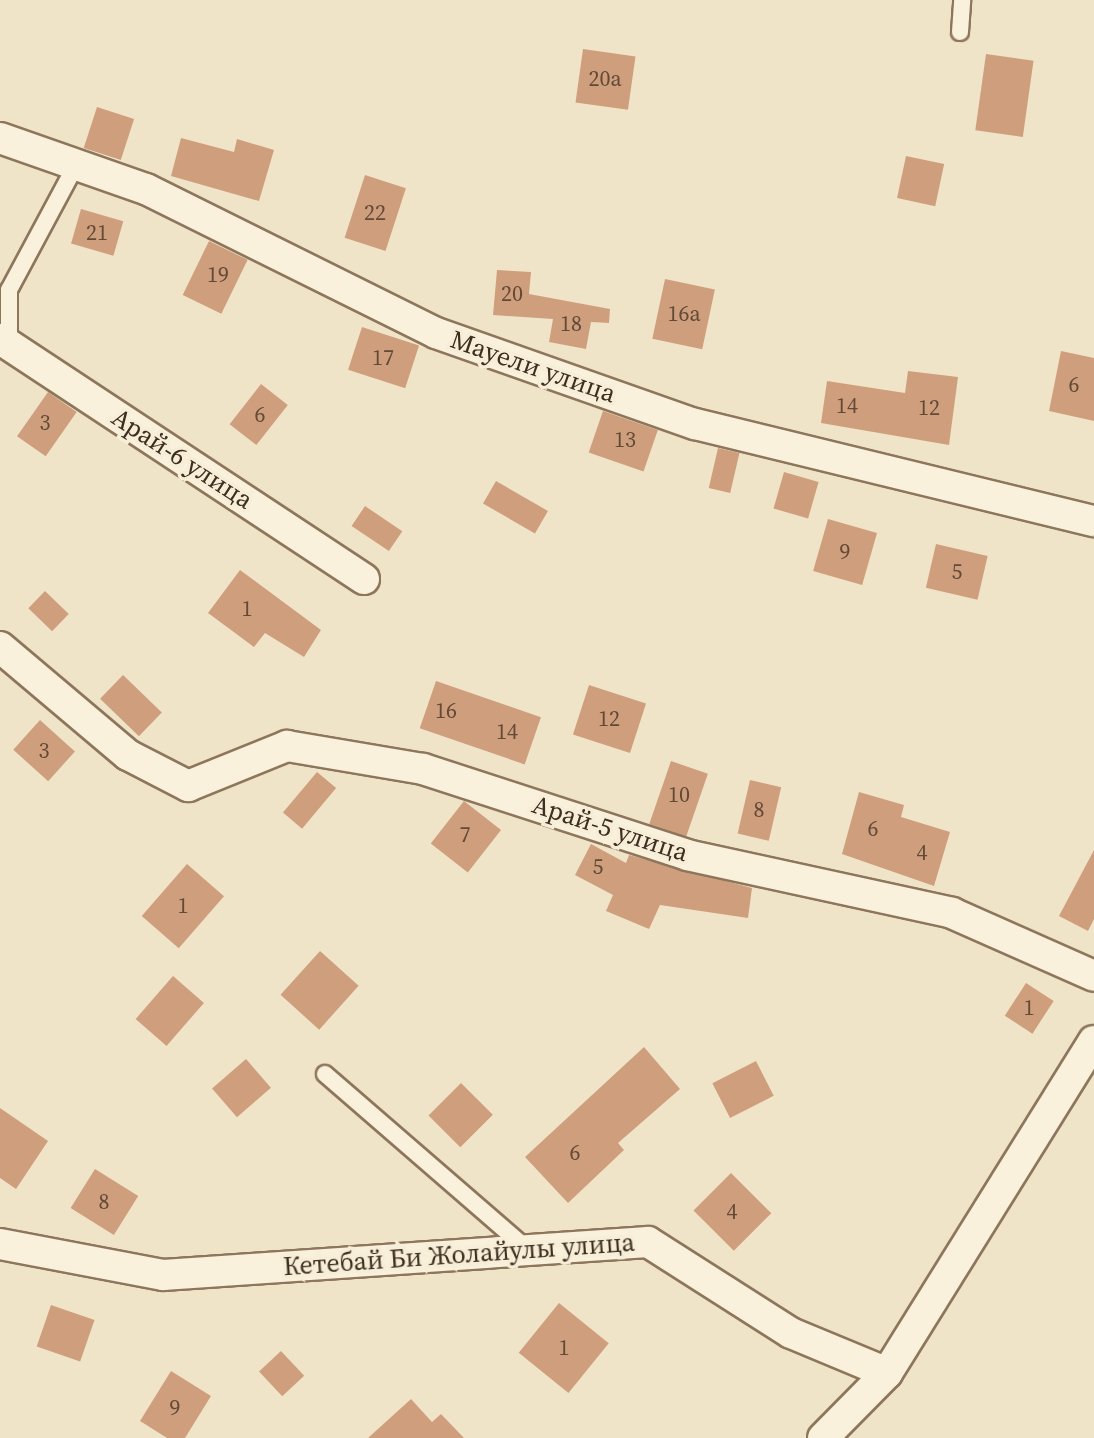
<!DOCTYPE html>
<html>
<head>
<meta charset="utf-8">
<style>
	body { margin:0 }
	#map { position:relative; width:1094px; height:1438px; overflow:hidden; background:#f0e4c8; font-family:"Source Serif 4",serif }
	div>[style] { position:absolute }
	.building>* { inset:0; background:#cf9f7d; transform-origin:0 0 }
	.roads { filter:drop-shadow(2px 0 #8d765c) drop-shadow(-2px 0 #8d765c) drop-shadow(0 2px #8d765c) drop-shadow(0 -2px #8d765c) }
	.lane>* { height:16px; margin:-8px; padding:0 8px; transform-origin:8px; border-radius:8px; background:#faf1dc }
	.street>* { height:30px; margin:-15px; padding:0 15px; transform-origin:15px; border-radius:15px; background:#faf1dc }
	span { translate:-50% -50%; white-space:nowrap; text-align:center; line-height:1.15; -webkit-text-stroke:7px #f7eed8; paint-order:stroke }
	.number-label { font-size:22px; color:#624a37 }
	.number-label span { -webkit-text-stroke-width:0 }
	.street-label { font-size:26px; color:#3d2e20 }
</style>
</head>
<body>
<div id="map">
	<div class="building">
		<i style="left:583px;top:49px;width:53px;height:54px;rotate:8deg"></i>
		<i style="left:986px;top:54px;width:48px;height:77px;rotate:8deg"></i>
		<i style="left:97px;top:107px;width:39px;height:43px;rotate:18deg"></i>
		<i style="clip-path:polygon(181px 138px,234px 152px,237px 139px,274px 150px,259px 201px,171px 176px)"></i>
		<i style="left:906px;top:156px;width:39px;height:43px;rotate:12deg"></i>
		<i style="left:365px;top:175px;width:43px;height:66px;rotate:18deg"></i>
		<i style="left:81px;top:209px;width:44px;height:36px;rotate:16deg"></i>
		<i style="left:209px;top:241px;width:43px;height:60px;rotate:26deg"></i>
		<i style="clip-path:polygon(497px 270px,531px 272px,529px 294px,610px 309px,609px 323px,591px 322px,586px 349px,549px 342px,553px 319px,493px 315px)"></i>
		<i style="left:665px;top:279px;width:51px;height:61px;rotate:12deg"></i>
		<i style="left:362px;top:327px;width:60px;height:45px;rotate:18deg"></i>
		<i style="clip-path:polygon(1061px 351px,1094px 358px,1094px 421px,1049px 411px)"></i>
		<i style="clip-path:polygon(908px 371px,958px 377px,949px 445px,821px 423px,827px 381px,905px 393px)"></i>
		<i style="left:261px;top:384px;width:34px;height:51px;rotate:38deg"></i>
		<i style="left:48px;top:392px;width:35px;height:54px;rotate:35deg"></i>
		<i style="left:603px;top:411px;width:58px;height:44px;rotate:19deg"></i>
		<i style="left:718px;top:448px;width:22px;height:41px;rotate:13deg"></i>
		<i style="left:784px;top:472px;width:36px;height:38px;rotate:16deg"></i>
		<i style="left:496px;top:481px;width:60px;height:26px;rotate:30deg"></i>
		<i style="left:365px;top:506px;width:45px;height:24px;rotate:34deg"></i>
		<i style="left:828px;top:519px;width:51px;height:54px;rotate:16deg"></i>
		<i style="left:936px;top:544px;width:53px;height:45px;rotate:13deg"></i>
		<i style="clip-path:polygon(240px 570px,321px 630px,304px 657px,265px 633px,254px 647px,208px 613px)"></i>
		<i style="left:45px;top:591px;width:33px;height:24px;rotate:44deg"></i>
		<i style="left:123px;top:675px;width:54px;height:33px;rotate:44deg"></i>
		<i style="left:436px;top:681px;width:111px;height:50px;rotate:19deg"></i>
		<i style="left:589px;top:685px;width:60px;height:52px;rotate:18deg"></i>
		<i style="left:40px;top:720px;width:47px;height:40px;rotate:42deg"></i>
		<i style="left:671px;top:761px;width:39px;height:67px;rotate:19deg"></i>
		<i style="left:317px;top:772px;width:25px;height:53px;rotate:40deg"></i>
		<i style="left:750px;top:780px;width:32px;height:55px;rotate:13deg"></i>
		<i style="clip-path:polygon(859px 792px,904px 805px,901px 817px,950px 832px,934px 886px,842px 854px)"></i>
		<i style="left:464px;top:801px;width:47px;height:54px;rotate:38deg"></i>
		<i style="clip-path:polygon(591px 844px,626px 863px,629px 855px,752px 888px,748px 918px,660px 905px,649px 929px,606px 911px,613px 895px,575px 875px)"></i>
		<i style="clip-path:polygon(1094px 850px,1094px 919px,1088px 931px,1059px 916px)"></i>
		<i style="left:187px;top:864px;width:49px;height:69px;rotate:41deg"></i>
		<i style="left:320px;top:951px;width:52px;height:59px;rotate:42deg"></i>
		<i style="left:173px;top:976px;width:41px;height:57px;rotate:41deg"></i>
		<i style="left:1026px;top:983px;width:33px;height:39px;rotate:33deg"></i>
		<i style="clip-path:polygon(644px 1047px,680px 1089px,618px 1143px,624px 1150px,568px 1203px,525px 1157px)"></i>
		<i style="left:246px;top:1059px;width:38px;height:45px;rotate:49deg"></i>
		<i style="left:756px;top:1061px;width:39px;height:49px;rotate:63deg"></i>
		<i style="left:461px;top:1083px;width:45px;height:46px;rotate:45deg"></i>
		<i style="clip-path:polygon(0 1108px,48px 1141px,16px 1189px,0 1178px)"></i>
		<i style="left:95px;top:1169px;width:51px;height:46px;rotate:32deg"></i>
		<i style="left:731px;top:1173px;width:57px;height:53px;rotate:45deg"></i>
		<i style="left:559px;top:1303px;width:64px;height:64px;rotate:39deg"></i>
		<i style="left:51px;top:1305px;width:46px;height:44px;rotate:19deg"></i>
		<i style="left:281px;top:1351px;width:34px;height:30px;rotate:47deg"></i>
		<i style="clip-path:polygon(171px 1371px,211px 1396px,185px 1438px,167px 1438px,140px 1421px)"></i>
		<i style="clip-path:polygon(411px 1399px,432px 1422px,441px 1414px,464px 1438px,368px 1438px)"></i>
	</div>
	<div class="roads">
		<div class="lane">
			<i style="left:960px;top:32px;width:32px;rotate:-86deg"></i>
			<i style="left:9px;top:345px;width:55px;rotate:-90deg"></i>
			<i style="left:9px;top:290px;width:144px;rotate:-61.8deg"></i>
			<i style="left:325px;top:1074px;width:266px;rotate:40.9deg"></i>
		</div>
		<div class="street">
			<i style="left:0;top:138px;width:155px;rotate:19.3deg"></i>
			<i style="left:146px;top:189px;width:324px;rotate:26.4deg"></i>
			<i style="left:436px;top:333px;width:275px;rotate:19.4deg"></i>
			<i style="left:695px;top:424px;width:411px;rotate:13.7deg"></i>
			<i style="left:0;top:339px;width:436px;rotate:33.4deg"></i>
			<i style="left:0;top:647px;width:167px;rotate:40.2deg"></i>
			<i style="left:128px;top:755px;width:68px;rotate:27.3deg"></i>
			<i style="left:188px;top:786px;width:107px;rotate:-22deg"></i>
			<i style="left:287px;top:746px;width:138px;rotate:9.6deg"></i>
			<i style="left:423px;top:769px;width:278px;rotate:18deg"></i>
			<i style="left:687px;top:855px;width:271px;rotate:12.3deg"></i>
			<i style="left:952px;top:913px;width:155px;rotate:23.9deg"></i>
			<i style="left:0;top:1244px;width:166px;rotate:10.8deg"></i>
			<i style="left:163px;top:1275px;width:486px;rotate:-3.9deg"></i>
			<i style="left:648px;top:1242px;width:169px;rotate:32.5deg"></i>
			<i style="left:791px;top:1333px;width:104px;rotate:22.6deg"></i>
			<i style="left:823px;top:1438px;width:91px;rotate:-45.4deg"></i>
			<i style="left:887px;top:1373px;width:391px;rotate:-58.1deg"></i>
		</div>
	</div>
	<div class="number-label">
		<span style="left:605px;top:79px">20а</span>
		<span style="left:375px;top:213px">22</span>
		<span style="left:97px;top:233px">21</span>
		<span style="left:218px;top:275px">19</span>
		<span style="left:512px;top:294px">20</span>
		<span style="left:684px;top:314px">16а</span>
		<span style="left:571px;top:324px">18</span>
		<span style="left:383px;top:358px">17</span>
		<span style="left:1074px;top:385px">6</span>
		<span style="left:847px;top:406px">14</span>
		<span style="left:929px;top:408px">12</span>
		<span style="left:260px;top:415px">6</span>
		<span style="left:45px;top:423px">3</span>
		<span style="left:625px;top:440px">13</span>
		<span style="left:845px;top:552px">9</span>
		<span style="left:957px;top:572px">5</span>
		<span style="left:247px;top:609px">1</span>
		<span style="left:446px;top:711px">16</span>
		<span style="left:609px;top:719px">12</span>
		<span style="left:507px;top:732px">14</span>
		<span style="left:44px;top:751px">3</span>
		<span style="left:679px;top:795px">10</span>
		<span style="left:759px;top:810px">8</span>
		<span style="left:873px;top:829px">6</span>
		<span style="left:465px;top:835px">7</span>
		<span style="left:922px;top:853px">4</span>
		<span style="left:598px;top:867px">5</span>
		<span style="left:183px;top:906px">1</span>
		<span style="left:1029px;top:1008px">1</span>
		<span style="left:575px;top:1153px">6</span>
		<span style="left:104px;top:1202px">8</span>
		<span style="left:732px;top:1212px">4</span>
		<span style="left:564px;top:1348px">1</span>
		<span style="left:175px;top:1408px">9</span>
	</div>
	<div class="street-label">
		<span style="left:533px;top:367px;rotate:19deg">Мауели улица</span>
		<span style="left:182px;top:459px;rotate:33deg">Арай-6 улица</span>
		<span style="left:610px;top:829px;rotate:18deg">Арай-5 улица</span>
		<span style="left:459px;top:1255px;rotate:-4deg">Кетебай Би Жолайулы улица</span>
	</div>
</div>
</body>
</html>
